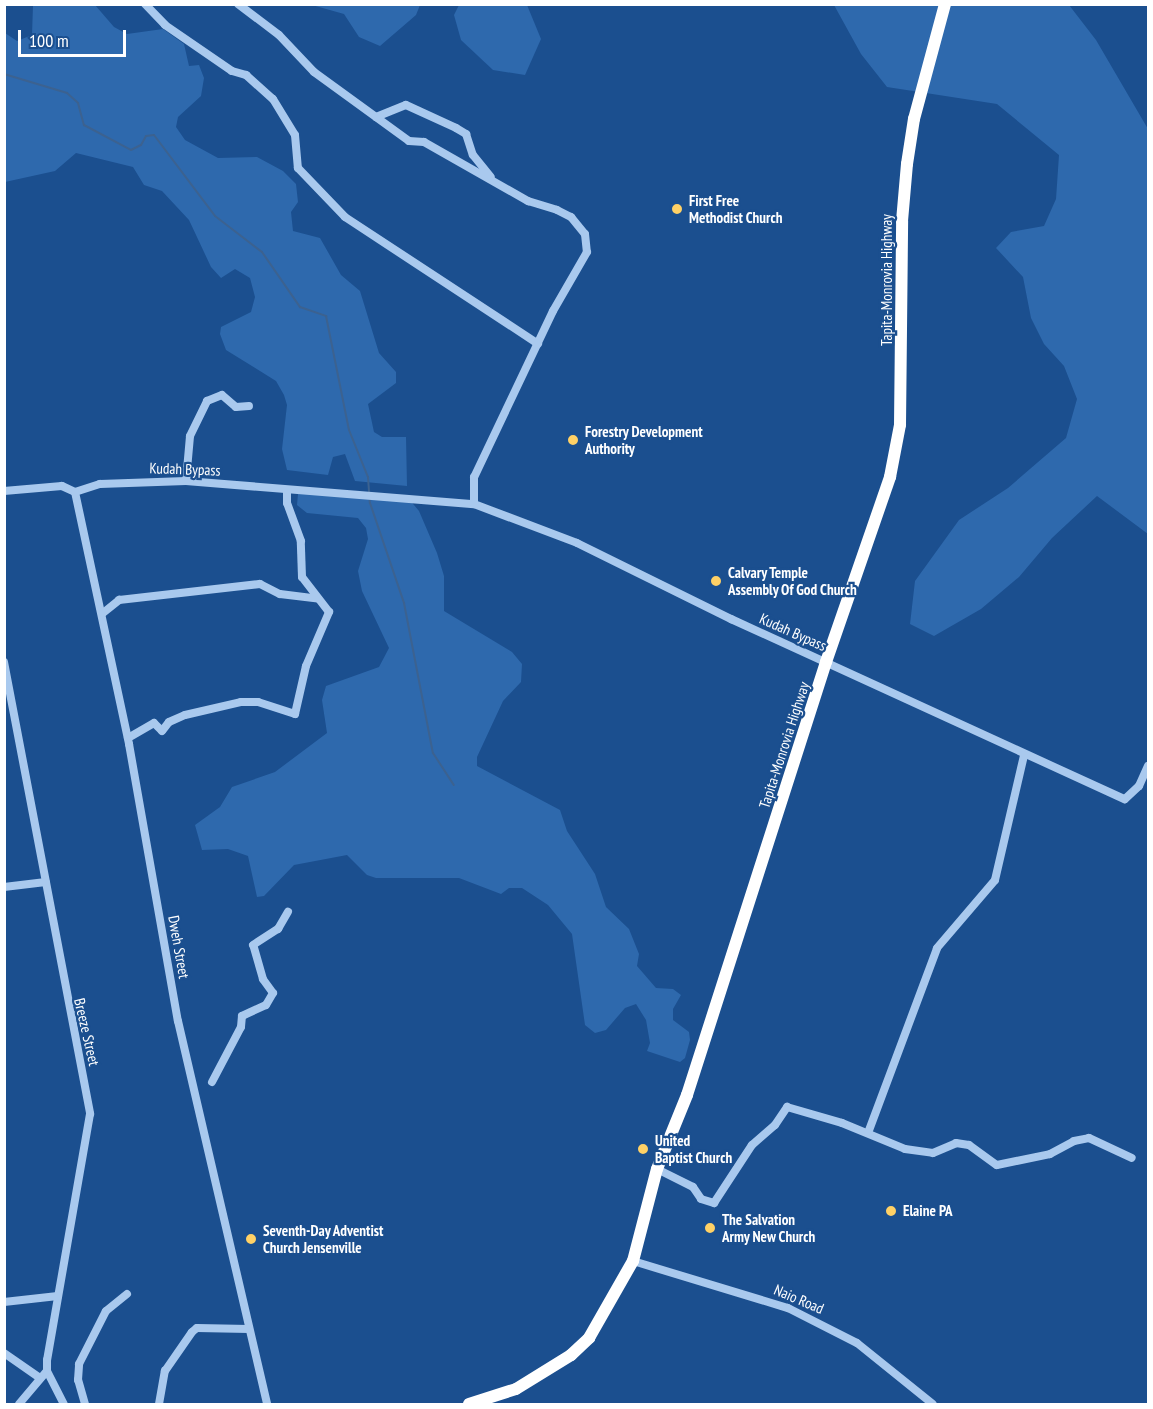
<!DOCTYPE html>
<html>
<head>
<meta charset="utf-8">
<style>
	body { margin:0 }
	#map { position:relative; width:1153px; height:1409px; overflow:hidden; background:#1b4f8f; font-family:"PT Sans Narrow",sans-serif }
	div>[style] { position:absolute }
	.green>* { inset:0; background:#2e69ad }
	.stream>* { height:2px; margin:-1px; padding:0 1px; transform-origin:1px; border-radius:1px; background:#3c6290 }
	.minor>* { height:8px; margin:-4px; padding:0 4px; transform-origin:4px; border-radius:4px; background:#a9c9ee }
	.highway>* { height:12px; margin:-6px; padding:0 6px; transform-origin:6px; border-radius:6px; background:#fff }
	.dots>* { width:16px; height:16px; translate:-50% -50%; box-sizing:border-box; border:3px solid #1b4f8f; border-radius:50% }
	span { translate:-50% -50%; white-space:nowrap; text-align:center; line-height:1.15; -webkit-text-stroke:4.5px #1b4f8f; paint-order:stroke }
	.poi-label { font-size:15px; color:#fff; font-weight:700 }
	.left { translate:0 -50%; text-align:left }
	.street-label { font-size:15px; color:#fff }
	.frame { position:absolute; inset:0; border:6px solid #fff; pointer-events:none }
	.scale { position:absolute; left:18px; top:30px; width:108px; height:27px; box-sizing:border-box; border:3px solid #fff; border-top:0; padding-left:8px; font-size:18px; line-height:21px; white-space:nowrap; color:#fff; -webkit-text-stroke:4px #1b4f8f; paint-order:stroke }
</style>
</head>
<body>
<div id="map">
	<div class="green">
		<i style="clip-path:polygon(33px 5px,95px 5px,114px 27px,127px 34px,163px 29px,184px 44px,189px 66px,199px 65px,204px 78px,201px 96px,178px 117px,176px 127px,185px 140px,218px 158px,257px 157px,283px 171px,296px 184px,298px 202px,291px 212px,293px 231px,320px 238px,341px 275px,360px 291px,379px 353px,396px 372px,396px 383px,368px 404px,374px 432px,382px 437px,406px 437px,407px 486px,355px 481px,345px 454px,333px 457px,328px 475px,287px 470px,282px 449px,287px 405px,284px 395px,276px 381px,226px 350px,220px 334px,221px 327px,251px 312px,255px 297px,250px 278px,235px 269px,221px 278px,211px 267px,189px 220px,162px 191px,144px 185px,133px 167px,76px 153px,55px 171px,5px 182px,5px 33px,17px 41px,32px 35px)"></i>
		<i style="clip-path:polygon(312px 5px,420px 5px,416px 15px,380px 46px,359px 37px,344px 14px)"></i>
		<i style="clip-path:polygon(459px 5px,527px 5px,541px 39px,525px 75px,493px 70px,461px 40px,454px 15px)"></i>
		<i style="clip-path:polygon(834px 5px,1069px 5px,1096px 40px,1148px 129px,1148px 534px,1097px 496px,1052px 538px,1019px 577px,981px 609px,934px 636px,910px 624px,915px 581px,959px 520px,1008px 488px,1066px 438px,1077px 399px,1064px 366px,1044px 344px,1031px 318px,1023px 277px,996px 248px,1011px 232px,1044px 226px,1056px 199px,1059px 155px,997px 104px,887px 87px,861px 54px)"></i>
		<i style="clip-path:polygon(307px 490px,409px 499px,419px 511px,437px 553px,444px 576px,444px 611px,512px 652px,522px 664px,521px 682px,503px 701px,477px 757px,477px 766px,560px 810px,567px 831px,595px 874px,606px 907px,629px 929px,639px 954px,637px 966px,656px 988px,673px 989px,681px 995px,673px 1009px,673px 1020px,689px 1032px,690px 1040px,685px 1058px,680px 1062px,647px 1051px,650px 1043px,646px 1020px,636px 1004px,625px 1008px,606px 1030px,595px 1033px,585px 1025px,572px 934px,548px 905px,522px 888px,509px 888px,501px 894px,459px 878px,376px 878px,367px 875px,347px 855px,294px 865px,264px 896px,257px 897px,248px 856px,228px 849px,202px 850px,195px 825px,220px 807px,232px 787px,275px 772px,327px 733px,322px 700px,326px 686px,379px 667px,389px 648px,362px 591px,358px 571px,368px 539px,366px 528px,358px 518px,307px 513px,297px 505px,298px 494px)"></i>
	</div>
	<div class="stream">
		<i style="left:4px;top:74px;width:66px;rotate:16.8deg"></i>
		<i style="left:67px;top:93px;width:15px;rotate:42deg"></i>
		<i style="left:78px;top:103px;width:23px;rotate:75deg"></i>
		<i style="left:84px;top:125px;width:53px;rotate:28deg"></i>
		<i style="left:131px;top:150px;width:11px;rotate:-27deg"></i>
		<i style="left:141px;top:145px;width:10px;rotate:-61deg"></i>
		<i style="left:146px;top:136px;width:8px;rotate:-7deg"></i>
		<i style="left:154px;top:135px;width:101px;rotate:53deg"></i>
		<i style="left:215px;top:216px;width:59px;rotate:37.5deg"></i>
		<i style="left:262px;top:252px;width:67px;rotate:55.4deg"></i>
		<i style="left:300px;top:307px;width:28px;rotate:19deg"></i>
		<i style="left:326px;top:316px;width:116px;rotate:78.6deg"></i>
		<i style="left:349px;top:430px;width:51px;rotate:68deg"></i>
		<i style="left:368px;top:477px;width:26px;rotate:86deg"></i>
		<i style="left:370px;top:503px;width:106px;rotate:71.2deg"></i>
		<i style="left:404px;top:603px;width:153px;rotate:79.1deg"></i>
		<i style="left:433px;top:753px;width:38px;rotate:57deg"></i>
	</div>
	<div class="minor">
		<i style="left:145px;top:4px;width:29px;rotate:46deg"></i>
		<i style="left:165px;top:25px;width:81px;rotate:34.5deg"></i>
		<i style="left:232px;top:71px;width:15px;rotate:16deg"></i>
		<i style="left:246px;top:75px;width:36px;rotate:42deg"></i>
		<i style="left:273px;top:99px;width:42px;rotate:58.6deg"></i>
		<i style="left:295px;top:135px;width:33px;rotate:85deg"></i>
		<i style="left:298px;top:168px;width:68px;rotate:46.2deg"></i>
		<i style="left:345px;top:217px;width:231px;rotate:33.3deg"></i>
		<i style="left:238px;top:4px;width:51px;rotate:37.1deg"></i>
		<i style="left:279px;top:35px;width:51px;rotate:46.6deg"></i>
		<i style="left:314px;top:72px;width:117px;rotate:36deg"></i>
		<i style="left:409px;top:141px;width:15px;rotate:4deg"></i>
		<i style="left:424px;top:142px;width:120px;rotate:29.6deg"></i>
		<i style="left:528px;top:201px;width:30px;rotate:17deg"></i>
		<i style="left:557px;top:210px;width:16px;rotate:27deg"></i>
		<i style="left:571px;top:217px;width:22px;rotate:51deg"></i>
		<i style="left:585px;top:234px;width:18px;rotate:84deg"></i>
		<i style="left:587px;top:252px;width:68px;rotate:120deg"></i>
		<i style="left:553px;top:311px;width:184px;rotate:115.4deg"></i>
		<i style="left:474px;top:477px;width:27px;rotate:90deg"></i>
		<i style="left:376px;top:117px;width:32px;rotate:-22deg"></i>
		<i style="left:406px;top:105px;width:55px;rotate:24.7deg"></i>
		<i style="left:456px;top:128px;width:12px;rotate:31deg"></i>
		<i style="left:466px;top:134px;width:22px;rotate:72deg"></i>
		<i style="left:473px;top:155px;width:28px;rotate:51deg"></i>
		<i style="left:186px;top:481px;width:45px;rotate:-84.9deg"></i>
		<i style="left:190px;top:436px;width:39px;rotate:-64deg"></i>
		<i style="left:207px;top:401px;width:16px;rotate:-22deg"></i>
		<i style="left:222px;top:395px;width:18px;rotate:41deg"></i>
		<i style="left:236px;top:407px;width:13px;rotate:-4deg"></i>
		<i style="left:4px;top:491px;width:58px;rotate:-4.9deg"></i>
		<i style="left:62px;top:486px;width:14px;rotate:25deg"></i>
		<i style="left:75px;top:492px;width:26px;rotate:-18deg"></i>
		<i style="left:100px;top:484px;width:86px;rotate:-2deg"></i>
		<i style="left:186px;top:481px;width:289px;rotate:4.6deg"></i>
		<i style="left:474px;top:504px;width:110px;rotate:20.7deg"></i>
		<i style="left:577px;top:543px;width:172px;rotate:26.3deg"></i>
		<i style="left:731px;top:619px;width:433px;rotate:24.6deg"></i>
		<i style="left:1125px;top:799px;width:19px;rotate:-43deg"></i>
		<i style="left:1139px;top:786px;width:22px;rotate:-66deg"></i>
		<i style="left:75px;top:492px;width:258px;rotate:77.9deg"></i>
		<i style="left:129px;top:744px;width:281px;rotate:80deg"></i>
		<i style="left:178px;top:1021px;width:393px;rotate:76.9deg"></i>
		<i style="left:103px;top:613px;width:21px;rotate:-39deg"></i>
		<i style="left:119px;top:600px;width:142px;rotate:-6.5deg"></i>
		<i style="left:260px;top:584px;width:22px;rotate:27deg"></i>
		<i style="left:280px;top:594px;width:38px;rotate:7deg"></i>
		<i style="left:4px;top:662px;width:460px;rotate:79.2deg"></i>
		<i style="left:90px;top:1114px;width:250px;rotate:99.9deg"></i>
		<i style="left:47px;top:1360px;width:11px;rotate:90deg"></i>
		<i style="left:47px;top:1371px;width:37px;rotate:63deg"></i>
		<i style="left:128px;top:738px;width:30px;rotate:-30deg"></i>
		<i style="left:154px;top:723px;width:11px;rotate:45deg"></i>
		<i style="left:162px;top:731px;width:11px;rotate:-52deg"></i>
		<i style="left:169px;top:722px;width:17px;rotate:-24deg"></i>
		<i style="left:185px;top:715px;width:57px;rotate:-13.1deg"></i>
		<i style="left:241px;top:702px;width:17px"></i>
		<i style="left:258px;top:702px;width:39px;rotate:18deg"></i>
		<i style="left:295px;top:714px;width:49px;rotate:-77.1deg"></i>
		<i style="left:306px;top:666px;width:59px;rotate:-66.9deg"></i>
		<i style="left:329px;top:612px;width:44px;rotate:-127.6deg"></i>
		<i style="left:302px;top:577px;width:36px;rotate:-92deg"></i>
		<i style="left:301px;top:541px;width:40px;rotate:-110.2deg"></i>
		<i style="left:287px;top:503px;width:13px;rotate:-90deg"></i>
		<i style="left:4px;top:887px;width:42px;rotate:-6.8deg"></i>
		<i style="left:212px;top:1082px;width:62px;rotate:-62.2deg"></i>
		<i style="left:241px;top:1027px;width:11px;rotate:-85deg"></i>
		<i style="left:242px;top:1016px;width:26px;rotate:-25deg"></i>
		<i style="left:266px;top:1005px;width:14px;rotate:-60deg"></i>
		<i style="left:273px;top:993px;width:17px;rotate:-126deg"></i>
		<i style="left:263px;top:979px;width:35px;rotate:-106deg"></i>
		<i style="left:253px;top:945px;width:30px;rotate:-33deg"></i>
		<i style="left:278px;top:929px;width:20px;rotate:-60deg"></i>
		<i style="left:868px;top:1133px;width:197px;rotate:-69.5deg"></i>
		<i style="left:937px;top:948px;width:89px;rotate:-49.5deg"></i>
		<i style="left:995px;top:880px;width:128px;rotate:-76.9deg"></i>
		<i style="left:657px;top:1169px;width:40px;rotate:26.6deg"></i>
		<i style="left:693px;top:1187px;width:14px;rotate:56deg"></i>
		<i style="left:701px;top:1199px;width:14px;rotate:17deg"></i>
		<i style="left:714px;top:1203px;width:69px;rotate:-56.8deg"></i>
		<i style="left:752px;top:1145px;width:30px;rotate:-41deg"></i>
		<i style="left:775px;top:1125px;width:22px;rotate:-56deg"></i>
		<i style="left:787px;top:1107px;width:57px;rotate:16.2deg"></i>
		<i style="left:842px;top:1123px;width:68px;rotate:22.4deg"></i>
		<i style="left:905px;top:1149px;width:28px;rotate:8deg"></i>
		<i style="left:933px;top:1153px;width:25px;rotate:-23deg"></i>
		<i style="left:956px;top:1143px;width:13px;rotate:9deg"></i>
		<i style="left:969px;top:1145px;width:34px;rotate:36deg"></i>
		<i style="left:997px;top:1165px;width:54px;rotate:-11.7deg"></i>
		<i style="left:1050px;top:1154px;width:27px;rotate:-28deg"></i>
		<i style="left:1074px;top:1141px;width:15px;rotate:-11deg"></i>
		<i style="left:1089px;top:1138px;width:47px;rotate:24.9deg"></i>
		<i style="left:633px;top:1261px;width:162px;rotate:16.9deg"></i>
		<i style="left:788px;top:1308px;width:77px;rotate:26.9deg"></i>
		<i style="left:857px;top:1343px;width:97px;rotate:38.8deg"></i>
		<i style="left:4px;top:1302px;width:54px;rotate:-6.3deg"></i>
		<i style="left:4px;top:1353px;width:44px;rotate:34.8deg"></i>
		<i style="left:19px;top:1404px;width:43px;rotate:-49.7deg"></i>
		<i style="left:85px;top:1404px;width:25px;rotate:-106deg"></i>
		<i style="left:78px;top:1380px;width:16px;rotate:-86deg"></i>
		<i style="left:79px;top:1364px;width:59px;rotate:-63deg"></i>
		<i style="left:106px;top:1311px;width:27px;rotate:-39deg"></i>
		<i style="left:159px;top:1404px;width:34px;rotate:-80deg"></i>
		<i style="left:165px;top:1371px;width:47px;rotate:-55.3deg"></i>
		<i style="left:192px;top:1332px;width:6px;rotate:-39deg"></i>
		<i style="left:197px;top:1328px;width:52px;rotate:1.1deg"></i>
	</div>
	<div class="highway">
		<i style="left:469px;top:1404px;width:49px;rotate:-17.7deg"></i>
		<i style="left:516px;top:1389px;width:65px;rotate:-31.7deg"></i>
		<i style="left:571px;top:1355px;width:25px;rotate:-43deg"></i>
		<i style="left:589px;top:1338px;width:89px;rotate:-60.3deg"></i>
		<i style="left:633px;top:1261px;width:95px;rotate:-75.4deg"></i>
		<i style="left:657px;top:1169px;width:80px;rotate:-67.9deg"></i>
		<i style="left:687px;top:1095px;width:455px;rotate:-72.2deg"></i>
		<i style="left:826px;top:662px;width:196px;rotate:-70.9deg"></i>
		<i style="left:890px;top:477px;width:53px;rotate:-79.1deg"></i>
		<i style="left:900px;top:425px;width:204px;rotate:-89.4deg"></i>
		<i style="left:902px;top:221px;width:57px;rotate:-85deg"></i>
		<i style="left:907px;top:164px;width:46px;rotate:-81.2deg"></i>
		<i style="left:914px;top:119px;width:119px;rotate:-74.9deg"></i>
	</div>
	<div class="dots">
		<i style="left:677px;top:209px;background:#ffd166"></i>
		<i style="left:573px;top:440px;background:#ffd166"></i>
		<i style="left:716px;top:581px;background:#ffd166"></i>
		<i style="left:643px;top:1149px;background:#ffd166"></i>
		<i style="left:891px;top:1211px;background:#ffd166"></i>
		<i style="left:710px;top:1228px;background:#ffd166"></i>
		<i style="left:251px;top:1239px;background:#ffd166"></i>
	</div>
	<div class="poi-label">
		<span class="left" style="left:689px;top:209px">First Free<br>Methodist Church</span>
		<span class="left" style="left:585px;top:440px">Forestry Development<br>Authority</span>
		<span class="left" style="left:728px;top:581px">Calvary Temple<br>Assembly Of God Church</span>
		<span class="left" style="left:655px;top:1149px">United<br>Baptist Church</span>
		<span class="left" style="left:903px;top:1211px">Elaine PA</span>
		<span class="left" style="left:722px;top:1228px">The Salvation<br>Army New Church</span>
		<span class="left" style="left:263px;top:1239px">Seventh-Day Adventist<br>Church Jensenville</span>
	</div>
	<div class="street-label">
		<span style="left:887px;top:280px;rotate:-90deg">Tapita-Monrovia Highway</span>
		<span style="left:185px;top:469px;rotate:2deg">Kudah Bypass</span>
		<span style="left:793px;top:632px;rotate:24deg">Kudah Bypass</span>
		<span style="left:784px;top:745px;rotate:-72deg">Tapita-Monrovia Highway</span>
		<span style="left:179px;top:947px;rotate:80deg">Dweh Street</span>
		<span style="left:87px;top:1032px;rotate:77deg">Breeze Street</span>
		<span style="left:799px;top:1299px;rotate:23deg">Naio Road</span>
	</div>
	<div class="frame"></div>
	<div class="scale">100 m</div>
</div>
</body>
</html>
